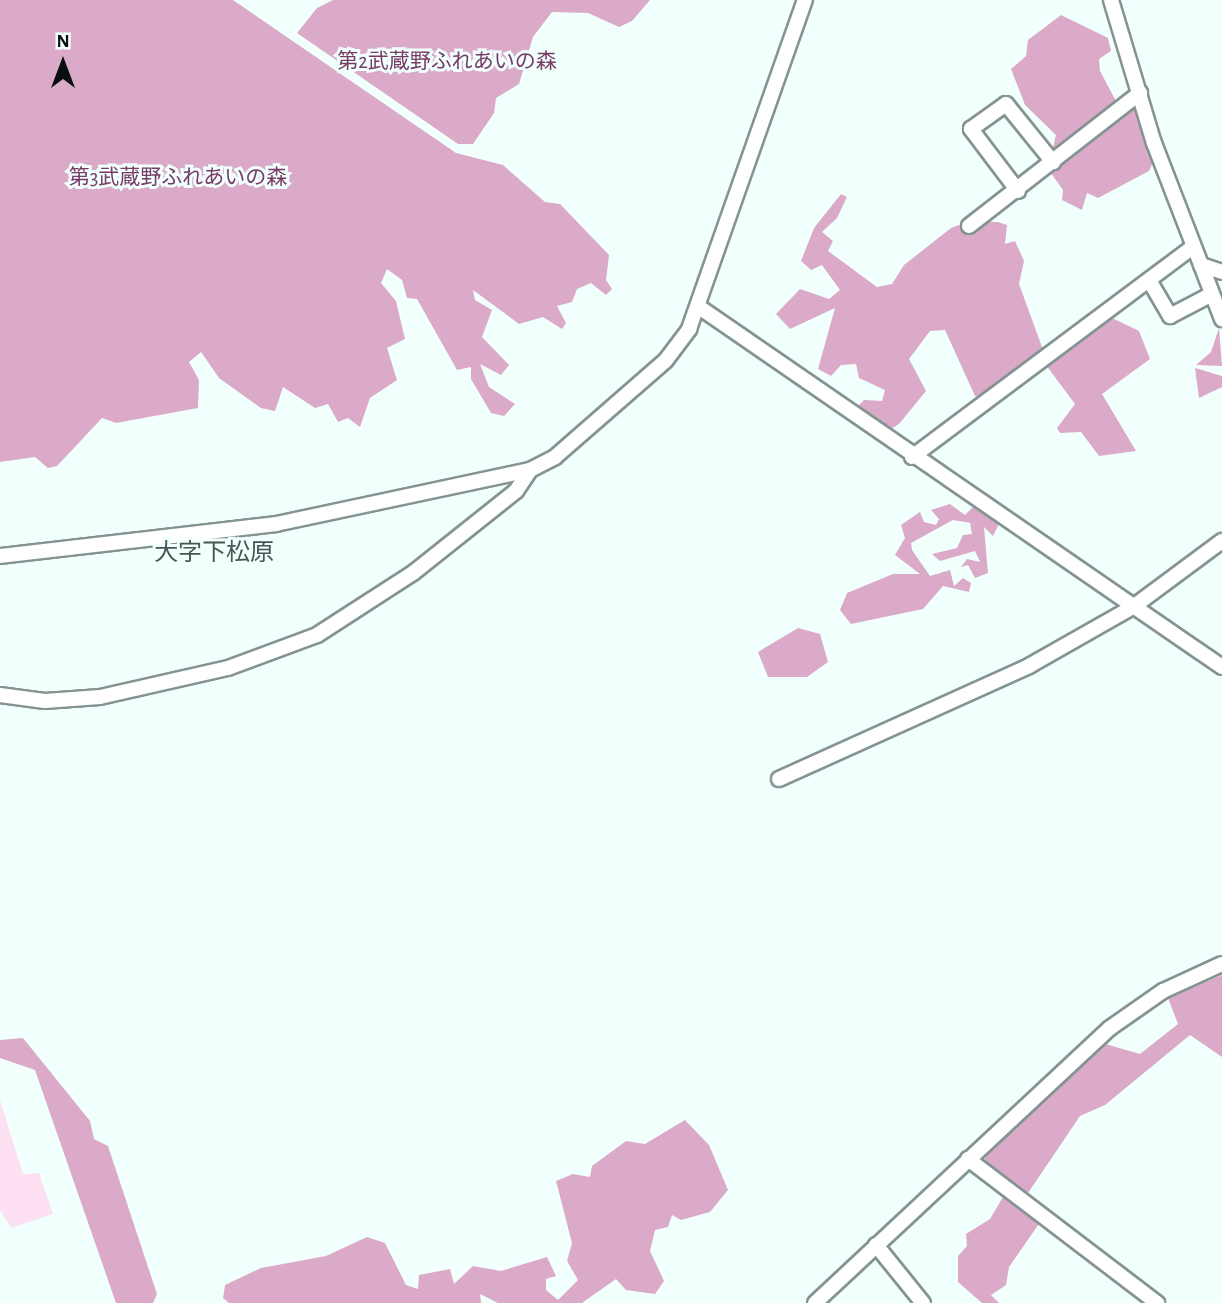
<!DOCTYPE html>
<html>
<head>
<meta charset="utf-8">
<style>
	body { margin:0 }
	#map { position:relative; width:1222px; height:1303px; overflow:hidden; background:#f1fffd; font-family:"Alegreya Sans","Noto Sans JP",sans-serif }
	div>[style] { position:absolute }
	.green>* { inset:0; background:#fee0f3 }
	.forest>* { inset:0; background:#dbaac9 }
	.roads { filter:drop-shadow(2px 0 #849492) drop-shadow(-2px 0 #849492) drop-shadow(0 2px #849492) drop-shadow(0 -2px #849492) }
	.minor>* { height:14px; margin:-7px; padding:0 7px; transform-origin:7px; border-radius:7px; background:#fff }
	span { translate:-50% -50%; white-space:nowrap; text-align:center; line-height:1.15; -webkit-text-stroke:6px #f1fffd; paint-order:stroke }
	.park-label { font-size:21px; color:#773b65 }
	.quarter-label { font-size:24px; color:#475553 }
	.north { position:absolute; left:28px; top:28px; width:70px; height:70px; -webkit-text-stroke:5px #f1fffd; paint-order:stroke; rotate:0deg; font-size:19px; font-weight:700; line-height:28px; text-align:center; color:#090f0e }
	.north::after { content:''; display:block; margin:auto; width:24px; height:32px; background:#090f0e; clip-path:polygon(50% 0,100% 100%,50% 72%,0 100%) }
</style>
</head>
<body>
<div id="map">
	<div class="green">
		<i style="clip-path:polygon(0 1100px,23px 1174px,39px 1173px,53px 1214px,11px 1228px,0 1210px)"></i>
	</div>
	<div class="forest">
		<i style="clip-path:polygon(0 0,233px 0,456px 153px,503px 165px,545px 202px,560px 204px,609px 255px,606px 280px,612px 289px,606px 295px,591px 283px,577px 289px,572px 302px,557px 306px,566px 323px,562px 329px,543px 317px,519px 324px,473px 290px,475px 300px,492px 310px,482px 337px,509px 365px,501px 375px,480px 364px,489px 387px,515px 404px,504px 416px,491px 413px,471px 379px,471px 367px,457px 370px,417px 299px,407px 298px,402px 280px,387px 269px,381px 283px,396px 301px,405px 339px,387px 348px,397px 380px,370px 398px,360px 427px,348px 418px,338px 422px,328px 404px,315px 408px,283px 387px,275px 411px,261px 408px,219px 378px,201px 352px,189px 362px,199px 380px,198px 408px,116px 423px,102px 418px,57px 466px,48px 468px,35px 457px,0 462px)"></i>
		<i style="clip-path:polygon(333px 0,650px 0,632px 21px,619px 27px,588px 13px,552px 12px,533px 37px,519px 84px,496px 98px,494px 113px,473px 144px,458px 144px,297px 33px,317px 8px)"></i>
		<i style="clip-path:polygon(1061px 15px,1108px 38px,1111px 51px,1099px 59px,1100px 71px,1117px 103px,1134px 106px,1154px 160px,1149px 171px,1098px 198px,1087px 193px,1082px 210px,1062px 200px,1063px 190px,1048px 169px,1056px 135px,1025px 105px,1011px 69px,1026px 56px,1028px 40px)"></i>
		<i style="clip-path:polygon(841px 194px,847px 197px,837px 218px,822px 232px,833px 241px,828px 251px,877px 287px,892px 284px,904px 265px,951px 228px,970px 221px,998px 222px,1007px 225px,1005px 244px,1015px 241px,1024px 261px,1019px 284px,1042px 347px,1055px 348px,1104px 314px,1139px 331px,1150px 359px,1102px 394px,1136px 451px,1099px 456px,1081px 432px,1060px 433px,1057px 428px,1075px 404px,1037px 353px,996px 399px,975px 396px,945px 330px,930px 331px,909px 359px,926px 391px,899px 424px,888px 431px,857px 407px,864px 400px,882px 401px,885px 390px,859px 378px,856px 364px,841px 365px,831px 376px,818px 369px,835px 308px,790px 329px,776px 314px,800px 289px,829px 299px,840px 290px,822px 265px,811px 270px,801px 261px,814px 228px)"></i>
		<i style="clip-path:polygon(1219px 328px,1222px 366px,1196px 365px,1211px 352px)"></i>
		<i style="clip-path:polygon(1195px 368px,1222px 376px,1222px 387px,1199px 398px)"></i>
		<i style="clip-path:polygon(950px 504px,965px 515px,973px 507px,999px 524px,993px 536px,984px 527px,988px 573px,975px 578px,968px 565px,961px 567px,967px 559px,980px 562px,975px 551px,940px 561px,932px 554px,957px 548px,963px 535px,972px 534px,970px 523px,977px 524px,953px 520px,911px 543px,912px 550px,930px 576px,950px 570px,954px 586px,963px 578px,971px 583px,969px 592px,943px 586px,923px 609px,851px 624px,840px 610px,847px 593px,893px 574px,920px 574px,895px 555px,905px 538px,901px 525px,920px 512px,924px 522px,936px 525px,939px 519px,931px 510px)"></i>
		<i style="clip-path:polygon(798px 628px,820px 634px,828px 662px,807px 677px,768px 677px,758px 652px)"></i>
		<i style="clip-path:polygon(1222px 975px,1222px 1057px,1190px 1035px,1105px 1105px,1080px 1116px,1026px 1196px,1045px 1215px,1009px 1267px,1006px 1285px,991px 1295px,999px 1303px,982px 1303px,958px 1282px,958px 1256px,967px 1246px,966px 1234px,990px 1219px,1009px 1187px,983px 1165px,987px 1152px,1102px 1043px,1140px 1054px,1178px 1024px,1168px 998px)"></i>
		<i style="clip-path:polygon(23px 1038px,90px 1121px,94px 1139px,108px 1146px,157px 1294px,153px 1303px,116px 1303px,35px 1070px,0 1058px,0 1040px)"></i>
		<i style="clip-path:polygon(685px 1120px,709px 1145px,728px 1190px,710px 1212px,681px 1220px,672px 1215px,668px 1227px,655px 1230px,650px 1251px,664px 1281px,655px 1294px,626px 1290px,616px 1279px,582px 1303px,498px 1303px,480px 1294px,481px 1303px,229px 1303px,223px 1298px,225px 1285px,261px 1268px,326px 1256px,367px 1237px,385px 1243px,406px 1285px,418px 1289px,419px 1275px,450px 1269px,454px 1284px,473px 1266px,501px 1271px,547px 1257px,556px 1276px,546px 1279px,546px 1290px,558px 1300px,578px 1280px,567px 1261px,572px 1243px,556px 1181px,573px 1174px,590px 1177px,592px 1166px,626px 1141px,645px 1144px)"></i>
	</div>
	<div class="roads">
		<div class="minor">
			<i style="left:1111px;top:0;width:149px;rotate:73.3deg"></i>
			<i style="left:1154px;top:143px;width:189px;rotate:68.9deg"></i>
			<i style="left:1018px;top:191px;width:78px;rotate:-127.2deg"></i>
			<i style="left:971px;top:129px;width:43px;rotate:-35.5deg"></i>
			<i style="left:1006px;top:104px;width:75px;rotate:51deg"></i>
			<i style="left:969px;top:226px;width:217px;rotate:-37.9deg"></i>
			<i style="left:1201px;top:265px;width:22px;rotate:18deg"></i>
			<i style="left:1149px;top:280px;width:42px;rotate:59.7deg"></i>
			<i style="left:1170px;top:316px;width:47px;rotate:-27.6deg"></i>
			<i style="left:699px;top:307px;width:635px;rotate:34.54deg"></i>
			<i style="left:912px;top:457px;width:351px;rotate:-36.8deg"></i>
			<i style="left:0;top:556px;width:278px;rotate:-6.6deg"></i>
			<i style="left:276px;top:524px;width:260px;rotate:-12deg"></i>
			<i style="left:530px;top:470px;width:28px;rotate:-27deg"></i>
			<i style="left:555px;top:457px;width:147px;rotate:-41.1deg"></i>
			<i style="left:666px;top:360px;width:39px;rotate:-53deg"></i>
			<i style="left:689px;top:329px;width:349px;rotate:-70.6deg"></i>
			<i style="left:0;top:695px;width:45px;rotate:7.6deg"></i>
			<i style="left:45px;top:701px;width:55px;rotate:-4.2deg"></i>
			<i style="left:100px;top:697px;width:131px;rotate:-12.8deg"></i>
			<i style="left:228px;top:668px;width:95px;rotate:-20.3deg"></i>
			<i style="left:317px;top:635px;width:114px;rotate:-32.9deg"></i>
			<i style="left:413px;top:573px;width:132px;rotate:-38.5deg"></i>
			<i style="left:516px;top:491px;width:25px;rotate:-56deg"></i>
			<i style="left:779px;top:779px;width:274px;rotate:-24.3deg"></i>
			<i style="left:1029px;top:666px;width:120px;rotate:-29.6deg"></i>
			<i style="left:1133px;top:607px;width:111px;rotate:-36.6deg"></i>
			<i style="left:968px;top:1159px;width:238px;rotate:37.3deg"></i>
			<i style="left:876px;top:1245px;width:75px;rotate:51deg"></i>
			<i style="left:815px;top:1303px;width:403px;rotate:-43deg"></i>
			<i style="left:1110px;top:1028px;width:65px;rotate:-34.9deg"></i>
			<i style="left:1163px;top:991px;width:65px;rotate:-24.6deg"></i>
		</div>
	</div>
	<div class="park-label">
		<span style="left:447px;top:62px">第2武蔵野ふれあいの森</span>
		<span style="left:178px;top:178px">第3武蔵野ふれあいの森</span>
	</div>
	<div class="quarter-label">
		<span style="left:214px;top:554px">大字下松原</span>
	</div>
	<div class="north">N</div>
</div>
</body>
</html>
